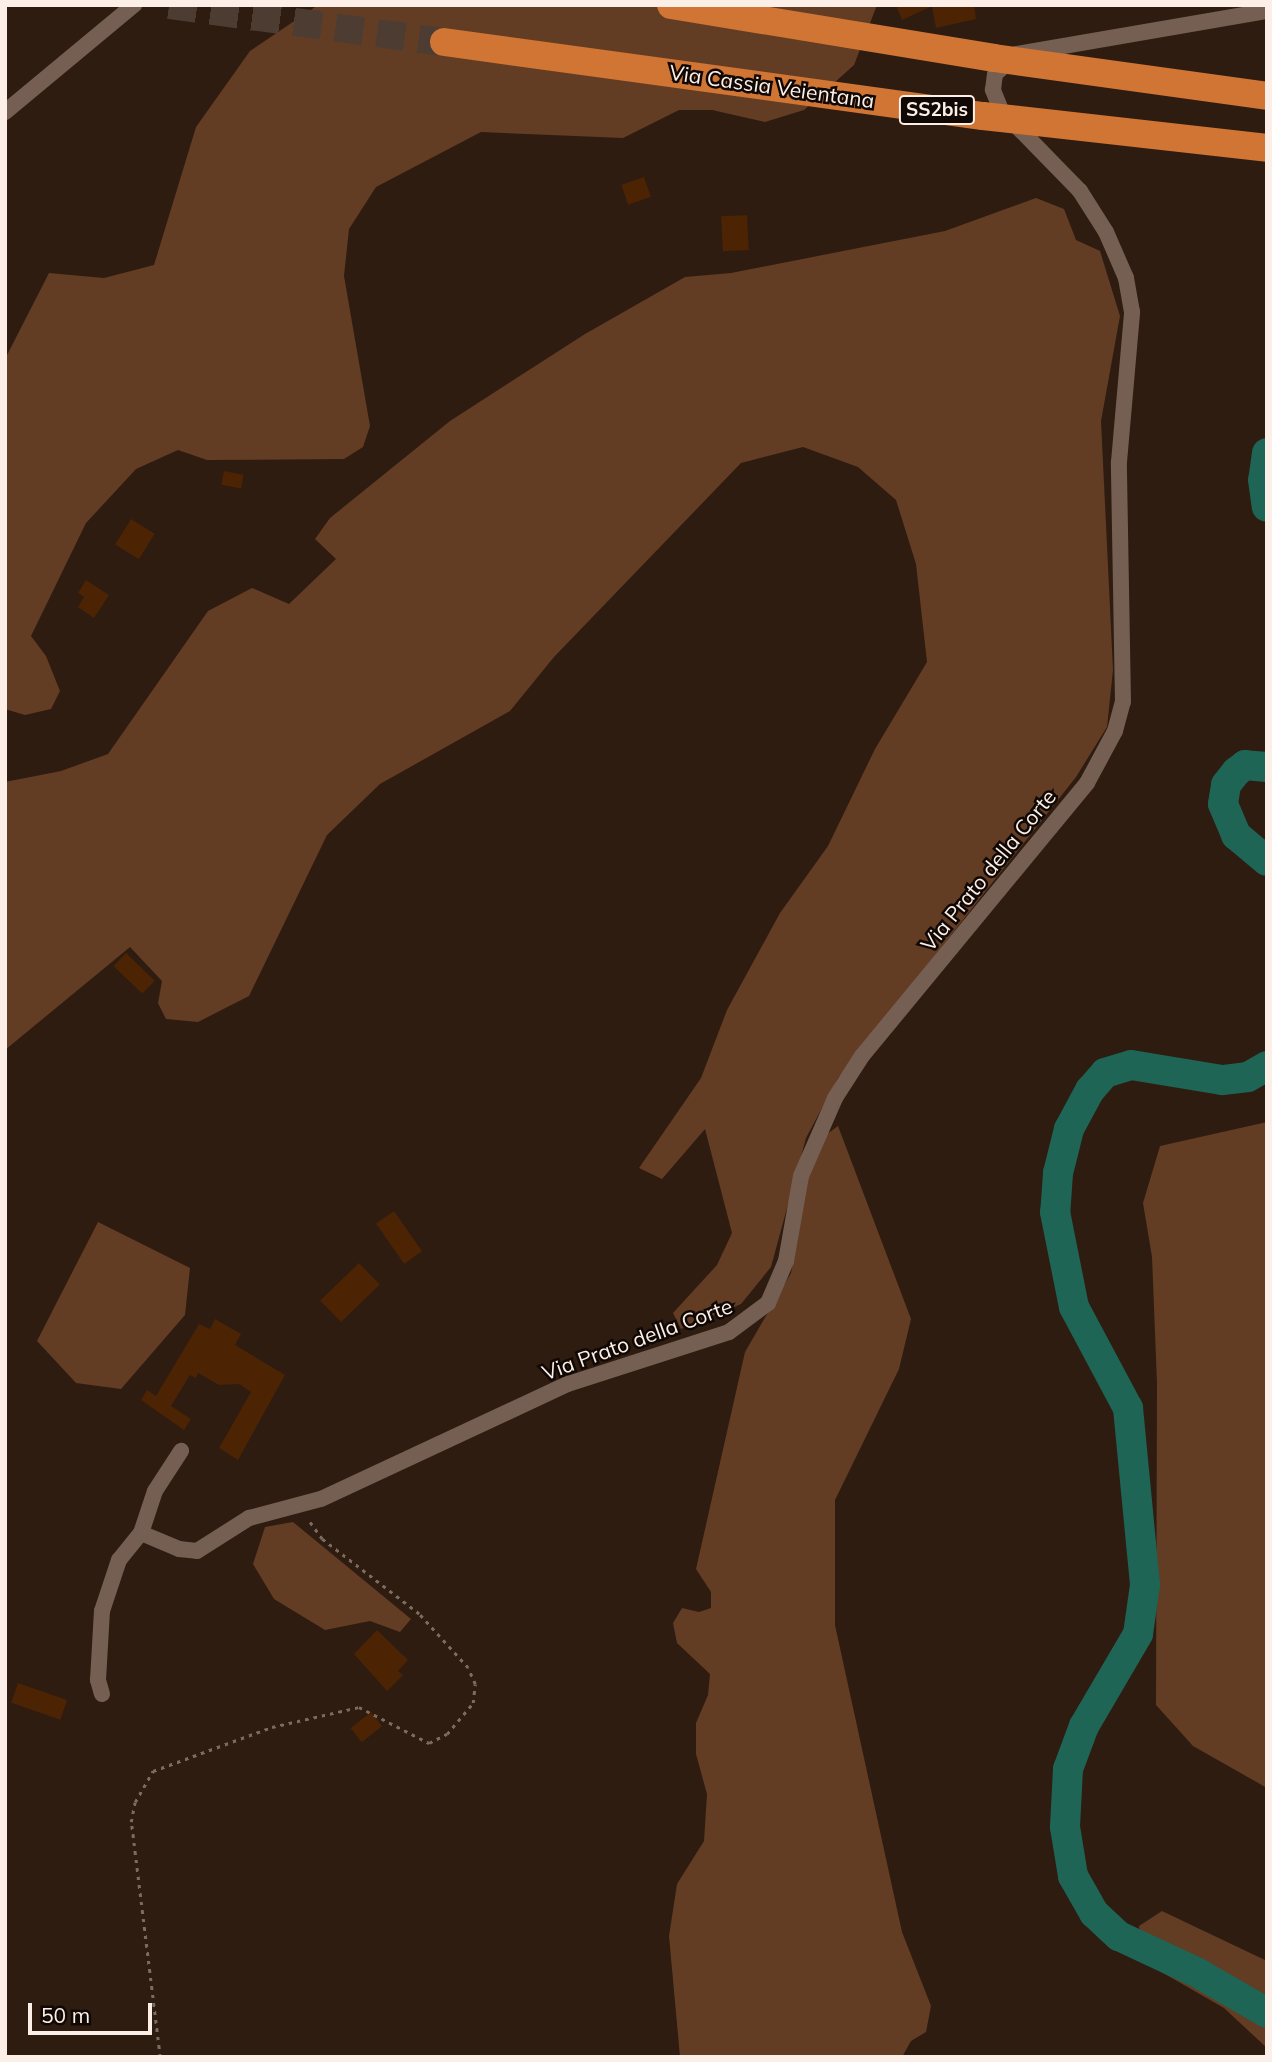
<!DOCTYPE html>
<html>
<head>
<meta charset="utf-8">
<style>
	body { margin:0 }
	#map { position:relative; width:1272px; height:2062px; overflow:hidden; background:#2e1c11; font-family:Mulish,sans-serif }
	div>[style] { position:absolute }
	.green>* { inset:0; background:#633c24 }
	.river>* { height:30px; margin:-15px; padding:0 15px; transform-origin:15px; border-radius:15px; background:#1e6555 }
	.building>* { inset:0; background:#4c2303; transform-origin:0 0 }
	.highway-tunnel>* { height:28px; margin-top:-14px; transform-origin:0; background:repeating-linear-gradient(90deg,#4d3c31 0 28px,transparent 0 42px) }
	.path>* { height:2.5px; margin-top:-1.25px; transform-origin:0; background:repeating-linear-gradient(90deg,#7b6b61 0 3.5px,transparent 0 8.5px) }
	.street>* { height:16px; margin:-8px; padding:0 8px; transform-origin:8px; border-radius:8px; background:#755f52 }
	.highway>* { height:28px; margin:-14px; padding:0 14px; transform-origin:14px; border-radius:14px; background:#d07534 }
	span { translate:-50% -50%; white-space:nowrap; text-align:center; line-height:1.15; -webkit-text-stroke:5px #100805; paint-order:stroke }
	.shield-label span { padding:2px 5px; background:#100805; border:2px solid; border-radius:5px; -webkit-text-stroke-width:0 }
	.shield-label { font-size:19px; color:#fcefe7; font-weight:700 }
	.street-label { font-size:21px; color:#fcefe7 }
	.frame { position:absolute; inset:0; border:7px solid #fcefe7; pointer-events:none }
	.scale { position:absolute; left:28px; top:2003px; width:124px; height:32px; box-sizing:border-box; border:4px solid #fcefe7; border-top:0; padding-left:9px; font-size:21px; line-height:24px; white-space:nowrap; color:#fcefe7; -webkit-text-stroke:5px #100805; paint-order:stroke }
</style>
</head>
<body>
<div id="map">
	<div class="green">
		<i style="clip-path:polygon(318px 5px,877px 5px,854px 65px,804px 110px,765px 122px,712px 110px,679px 110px,623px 138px,481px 132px,376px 187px,349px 229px,344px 276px,370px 426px,363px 447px,344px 459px,207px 460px,178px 450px,136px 469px,86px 523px,31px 636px,46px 656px,60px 691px,51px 709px,25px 715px,5px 709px,5px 359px,49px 273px,104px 278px,154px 265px,196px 127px,250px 51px)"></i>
		<i style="clip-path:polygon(1036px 198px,1064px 209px,1076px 240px,1100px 251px,1120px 316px,1101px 421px,1113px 670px,1107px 727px,1076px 777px,838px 1078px,806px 1138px,771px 1267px,741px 1304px,681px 1329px,673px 1313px,717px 1265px,732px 1233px,705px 1129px,662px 1179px,639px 1168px,701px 1078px,727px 1010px,780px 913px,828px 846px,875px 749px,927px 662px,916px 564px,896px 500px,858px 467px,803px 447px,741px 463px,554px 657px,510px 711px,380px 784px,327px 835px,249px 996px,198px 1022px,166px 1019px,158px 1003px,162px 981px,130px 947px,5px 1050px,5px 782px,61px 771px,108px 754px,208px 611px,252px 588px,289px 604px,336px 559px,315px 539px,330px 518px,450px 421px,585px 334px,685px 277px,731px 273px,945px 231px)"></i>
		<i style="clip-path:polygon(1267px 1122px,1267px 1788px,1193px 1746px,1156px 1705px,1157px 1383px,1152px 1257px,1143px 1203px,1160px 1146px)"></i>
		<i style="clip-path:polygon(838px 1126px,911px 1319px,899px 1369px,835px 1500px,835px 1625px,902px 1932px,931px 2006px,926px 2032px,911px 2041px,902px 2057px,680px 2057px,669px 1936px,677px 1884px,704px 1841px,707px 1794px,696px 1754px,696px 1723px,708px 1695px,710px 1674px,677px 1643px,673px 1623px,682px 1608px,699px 1612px,711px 1608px,711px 1592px,696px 1569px,745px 1352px,791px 1273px,808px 1176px,823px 1137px)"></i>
		<i style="clip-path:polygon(98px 1222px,190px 1268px,185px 1315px,121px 1389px,76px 1383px,37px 1341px)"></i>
		<i style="clip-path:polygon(293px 1522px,411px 1619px,400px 1632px,370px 1621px,325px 1630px,274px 1599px,253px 1564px,265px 1527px)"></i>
		<i style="clip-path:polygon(1162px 1911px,1267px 1961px,1267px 2048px,1224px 2008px,1144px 1962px,1139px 1926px)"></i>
	</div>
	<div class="river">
		<i style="left:1267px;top:453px;width:27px;rotate:98deg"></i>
		<i style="left:1263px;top:480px;width:27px;rotate:82deg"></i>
		<i style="left:1267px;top:767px;width:22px;rotate:-175deg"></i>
		<i style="left:1245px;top:765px;width:11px;rotate:142deg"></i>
		<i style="left:1236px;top:772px;width:16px;rotate:128deg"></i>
		<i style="left:1226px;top:785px;width:19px;rotate:99deg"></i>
		<i style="left:1223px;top:804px;width:34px;rotate:67deg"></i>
		<i style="left:1236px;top:835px;width:40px;rotate:40deg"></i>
		<i style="left:1267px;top:1066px;width:22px;rotate:150deg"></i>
		<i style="left:1248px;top:1077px;width:26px;rotate:173deg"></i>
		<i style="left:1222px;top:1080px;width:92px;rotate:-170.6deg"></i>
		<i style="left:1131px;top:1065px;width:27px;rotate:163deg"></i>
		<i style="left:1105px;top:1073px;width:23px;rotate:131deg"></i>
		<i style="left:1090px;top:1090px;width:44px;rotate:118.3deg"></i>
		<i style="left:1069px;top:1129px;width:45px;rotate:104deg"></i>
		<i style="left:1058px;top:1173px;width:39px;rotate:94deg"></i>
		<i style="left:1055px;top:1212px;width:97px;rotate:78.7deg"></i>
		<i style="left:1074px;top:1307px;width:115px;rotate:61.9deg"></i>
		<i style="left:1128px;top:1408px;width:178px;rotate:84.5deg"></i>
		<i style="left:1145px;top:1585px;width:49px;rotate:98.1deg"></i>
		<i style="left:1138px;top:1634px;width:107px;rotate:120.4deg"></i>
		<i style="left:1084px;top:1726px;width:46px;rotate:110.4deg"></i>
		<i style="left:1068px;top:1769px;width:58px;rotate:93deg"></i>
		<i style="left:1065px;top:1827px;width:50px;rotate:80.7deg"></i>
		<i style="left:1073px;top:1876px;width:43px;rotate:60.4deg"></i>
		<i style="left:1094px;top:1913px;width:34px;rotate:43deg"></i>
		<i style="left:1119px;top:1936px;width:87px;rotate:25.1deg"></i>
		<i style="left:1198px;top:1973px;width:80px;rotate:30.1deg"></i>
	</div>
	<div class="building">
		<i style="clip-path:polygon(896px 5px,974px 5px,976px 19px,936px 28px,932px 6px,902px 20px)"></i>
		<i style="left:644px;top:177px;width:21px;height:24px;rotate:71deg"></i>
		<i style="left:747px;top:215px;width:35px;height:26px;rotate:87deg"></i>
		<i style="left:224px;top:471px;width:20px;height:14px;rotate:11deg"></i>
		<i style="left:131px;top:519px;width:28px;height:30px;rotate:32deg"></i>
		<i style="clip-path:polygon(86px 580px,109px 595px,94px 618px,78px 607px,84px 597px,78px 593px)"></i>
		<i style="left:126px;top:953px;width:40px;height:18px;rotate:44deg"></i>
		<i style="left:394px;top:1211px;width:49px;height:22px;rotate:55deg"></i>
		<i style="left:359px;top:1263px;width:30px;height:54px;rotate:46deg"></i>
		<i style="clip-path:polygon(215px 1319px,241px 1334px,235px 1345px,285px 1375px,238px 1460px,219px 1448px,251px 1392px,239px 1384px,219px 1385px,198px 1373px,196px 1378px,190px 1375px,171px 1406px,191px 1419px,184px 1430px,141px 1400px,147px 1390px,156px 1396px,199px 1324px,210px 1329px)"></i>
		<i style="clip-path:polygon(377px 1630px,408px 1660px,398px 1671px,403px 1675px,387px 1691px,354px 1654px)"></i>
		<i style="left:18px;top:1683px;width:52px;height:21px;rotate:19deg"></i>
		<i style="left:371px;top:1712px;width:18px;height:26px;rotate:52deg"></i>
	</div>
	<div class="highway-tunnel">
		<i style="left:169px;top:5px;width:277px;rotate:7.7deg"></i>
	</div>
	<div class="path">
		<i style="left:160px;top:2057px;width:237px;rotate:-97deg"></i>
		<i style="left:131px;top:1822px;width:20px;rotate:-79deg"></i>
		<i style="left:135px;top:1802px;width:36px;rotate:-60deg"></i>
		<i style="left:153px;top:1771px;width:127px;rotate:-20.3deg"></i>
		<i style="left:272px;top:1727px;width:89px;rotate:-12.9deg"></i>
		<i style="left:359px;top:1707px;width:79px;rotate:27.2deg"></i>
		<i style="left:429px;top:1743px;width:20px;rotate:-27deg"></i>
		<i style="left:447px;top:1734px;width:40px;rotate:-50deg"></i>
		<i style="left:473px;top:1703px;width:19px;rotate:-84deg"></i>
		<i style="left:475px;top:1684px;width:17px;rotate:-114deg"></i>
		<i style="left:468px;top:1668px;width:73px;rotate:-132.2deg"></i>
		<i style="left:419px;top:1614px;width:123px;rotate:-142.3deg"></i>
		<i style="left:322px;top:1539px;width:24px;rotate:-126deg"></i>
	</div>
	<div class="street">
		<i style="left:5px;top:112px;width:168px;rotate:-39.7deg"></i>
		<i style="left:141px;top:1533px;width:41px;rotate:22.8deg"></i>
		<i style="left:179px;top:1549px;width:18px;rotate:6deg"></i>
		<i style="left:197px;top:1551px;width:62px;rotate:-32.4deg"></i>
		<i style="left:249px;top:1518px;width:74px;rotate:-14.8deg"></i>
		<i style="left:321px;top:1499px;width:272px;rotate:-25deg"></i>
		<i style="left:568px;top:1384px;width:169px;rotate:-17.9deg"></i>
		<i style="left:729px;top:1332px;width:49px;rotate:-36.6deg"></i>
		<i style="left:768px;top:1303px;width:46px;rotate:-66.8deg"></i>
		<i style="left:786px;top:1261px;width:86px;rotate:-80deg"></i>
		<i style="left:801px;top:1176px;width:85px;rotate:-66.4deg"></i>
		<i style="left:835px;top:1098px;width:50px;rotate:-57.3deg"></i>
		<i style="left:862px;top:1056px;width:354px;rotate:-50.5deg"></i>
		<i style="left:1087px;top:783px;width:59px;rotate:-61.7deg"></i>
		<i style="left:1115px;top:731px;width:30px;rotate:-75deg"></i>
		<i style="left:1123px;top:702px;width:240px;rotate:-91deg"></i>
		<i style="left:1119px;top:462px;width:151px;rotate:-85deg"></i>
		<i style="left:1132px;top:312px;width:35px;rotate:-100deg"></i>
		<i style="left:1126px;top:278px;width:50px;rotate:-113.5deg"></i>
		<i style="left:1106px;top:232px;width:49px;rotate:-122.4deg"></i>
		<i style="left:1080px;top:191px;width:113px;rotate:-134.3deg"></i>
		<i style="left:1001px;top:110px;width:22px;rotate:-112deg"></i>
		<i style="left:993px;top:90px;width:16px;rotate:-83deg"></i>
		<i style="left:995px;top:74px;width:30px;rotate:-42deg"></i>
		<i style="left:1017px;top:54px;width:254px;rotate:-9.8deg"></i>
		<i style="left:102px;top:1694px;width:15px;rotate:-106deg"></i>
		<i style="left:98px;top:1680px;width:69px;rotate:-86.7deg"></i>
		<i style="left:102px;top:1611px;width:54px;rotate:-71.6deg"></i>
		<i style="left:119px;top:1560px;width:35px;rotate:-51deg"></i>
		<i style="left:141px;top:1533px;width:44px;rotate:-71.6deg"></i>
		<i style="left:155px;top:1491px;width:48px;rotate:-57deg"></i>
	</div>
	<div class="highway">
		<i style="left:671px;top:5px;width:327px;rotate:9.3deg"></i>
		<i style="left:994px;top:58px;width:276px;rotate:7.9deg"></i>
		<i style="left:444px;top:42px;width:544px;rotate:7.82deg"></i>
		<i style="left:983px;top:116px;width:286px;rotate:6.4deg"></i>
	</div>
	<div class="shield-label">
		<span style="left:937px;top:110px">SS2bis</span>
	</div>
	<div class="street-label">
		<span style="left:772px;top:86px;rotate:8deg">Via Cassia Veientana</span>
		<span style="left:988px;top:870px;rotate:-51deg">Via Prato della Corte</span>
		<span style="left:637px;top:1339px;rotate:-20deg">Via Prato della Corte</span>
	</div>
	<div class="frame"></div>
	<div class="scale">50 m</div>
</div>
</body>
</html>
